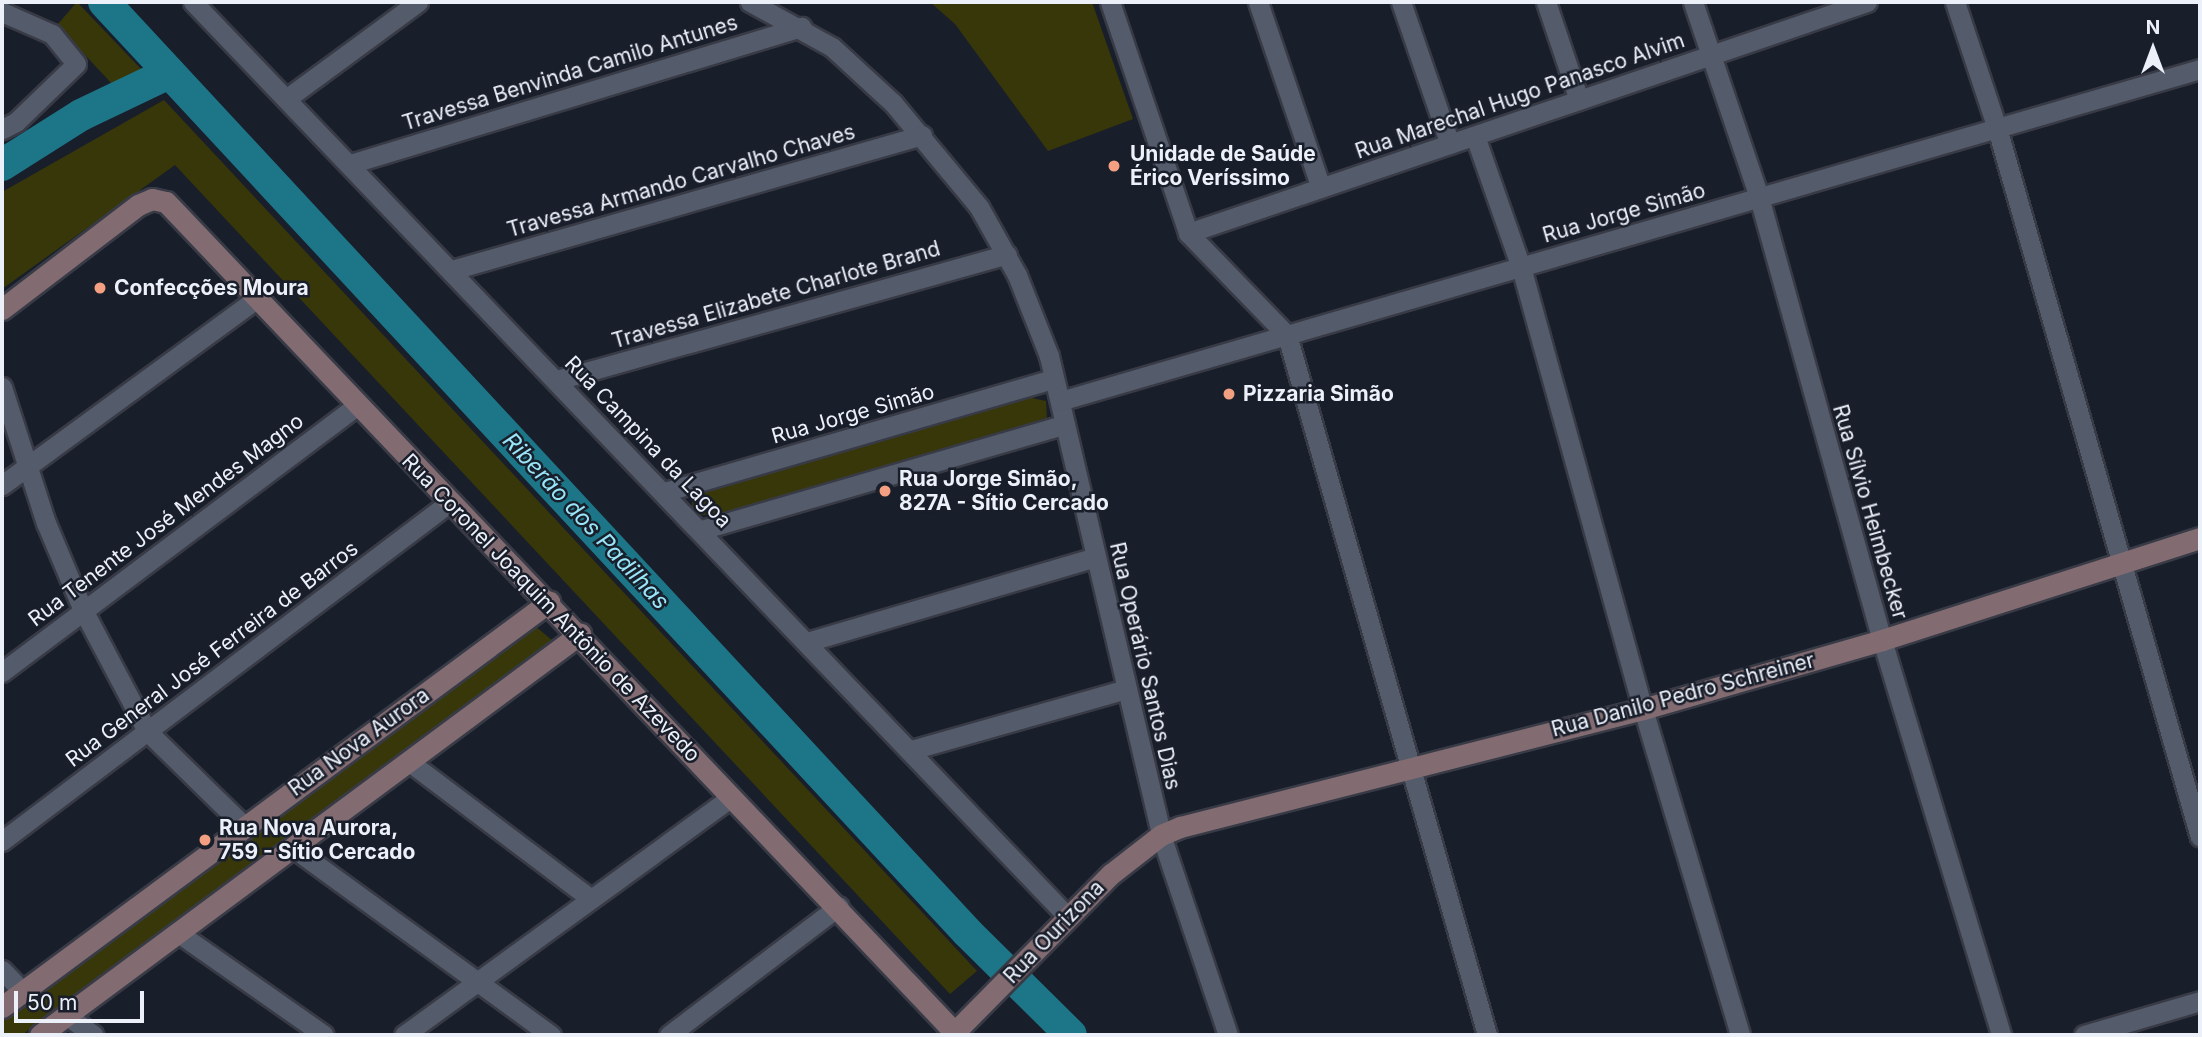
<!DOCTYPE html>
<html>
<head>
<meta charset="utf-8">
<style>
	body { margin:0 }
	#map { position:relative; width:2202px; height:1037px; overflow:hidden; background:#191e2b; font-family:Inter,sans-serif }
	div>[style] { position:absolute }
	.green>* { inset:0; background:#373709 }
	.river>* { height:32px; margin:-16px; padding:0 16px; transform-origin:16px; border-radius:16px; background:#1d7687 }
	.roads { filter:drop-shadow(2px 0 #383b46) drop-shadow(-2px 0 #383b46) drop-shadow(0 2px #383b46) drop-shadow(0 -2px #383b46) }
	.street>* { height:19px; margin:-9.5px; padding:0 9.5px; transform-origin:9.5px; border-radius:9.5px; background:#545b6b }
	.secondary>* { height:21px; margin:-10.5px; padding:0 10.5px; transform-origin:10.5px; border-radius:10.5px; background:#826c71 }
	.dots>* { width:19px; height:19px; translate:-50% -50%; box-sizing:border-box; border:4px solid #191e2b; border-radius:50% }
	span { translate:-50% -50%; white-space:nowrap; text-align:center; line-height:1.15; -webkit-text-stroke:5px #191e2b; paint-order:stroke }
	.street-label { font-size:21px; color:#ecf0f9 }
	.poi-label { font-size:21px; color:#ecf0f9; font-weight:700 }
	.left { translate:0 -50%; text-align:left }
	.water-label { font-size:23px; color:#98e6f8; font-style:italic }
	.frame { position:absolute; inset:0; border:4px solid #ecf0f9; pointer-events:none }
	.north { position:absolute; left:2118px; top:14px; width:70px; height:70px; -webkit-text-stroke:5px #191e2b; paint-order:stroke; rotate:0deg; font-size:19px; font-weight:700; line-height:28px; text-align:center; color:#ecf0f9 }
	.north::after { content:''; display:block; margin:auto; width:24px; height:32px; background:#ecf0f9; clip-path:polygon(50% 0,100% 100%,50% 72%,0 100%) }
	.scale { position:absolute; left:14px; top:991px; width:130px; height:32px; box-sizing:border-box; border:4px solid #ecf0f9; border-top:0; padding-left:9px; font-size:21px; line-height:24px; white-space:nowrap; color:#ecf0f9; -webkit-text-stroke:5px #191e2b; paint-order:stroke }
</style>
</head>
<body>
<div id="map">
	<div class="green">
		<i style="clip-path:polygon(77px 2px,142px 70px,113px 85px,57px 25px)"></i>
		<i style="clip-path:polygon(930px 2px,1092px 2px,1133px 119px,1048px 151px,955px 24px)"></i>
		<i style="clip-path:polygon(164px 100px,977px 971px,950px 994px,175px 165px,2px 289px,2px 192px)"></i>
		<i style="clip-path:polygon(1027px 397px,1046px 401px,1047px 418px,723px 514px,702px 515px,692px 507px,692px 501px,704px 489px)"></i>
		<i style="clip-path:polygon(535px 626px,553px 641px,22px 1035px,2px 1035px,2px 1020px)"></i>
	</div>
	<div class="river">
		<i style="left:104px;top:2px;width:1269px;rotate:47.14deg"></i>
		<i style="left:967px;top:932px;width:146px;rotate:44.7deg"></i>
		<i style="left:2px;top:165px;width:93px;rotate:-32.3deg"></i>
		<i style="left:81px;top:115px;width:98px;rotate:-25.5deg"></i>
	</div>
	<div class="roads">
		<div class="street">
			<i style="left:193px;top:2px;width:1266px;rotate:46.28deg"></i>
			<i style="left:750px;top:2px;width:94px;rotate:28.8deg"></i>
			<i style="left:832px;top:47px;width:83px;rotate:42.6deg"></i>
			<i style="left:893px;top:103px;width:135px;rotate:50.4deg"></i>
			<i style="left:979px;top:207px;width:78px;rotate:60.8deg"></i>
			<i style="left:1017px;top:275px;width:87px;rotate:68.4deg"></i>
			<i style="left:1049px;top:356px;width:492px;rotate:76.8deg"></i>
			<i style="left:1161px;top:835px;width:211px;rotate:71.5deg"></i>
			<i style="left:1110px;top:2px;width:244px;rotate:71.3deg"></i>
			<i style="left:1188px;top:233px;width:142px;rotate:45.9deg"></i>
			<i style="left:1287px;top:335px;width:728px;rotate:74.05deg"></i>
			<i style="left:1258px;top:2px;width:196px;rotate:71.3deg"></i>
			<i style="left:1401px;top:2px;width:150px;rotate:71deg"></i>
			<i style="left:1546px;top:2px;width:103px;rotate:71.4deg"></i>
			<i style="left:1693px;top:2px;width:206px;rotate:71.3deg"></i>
			<i style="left:1759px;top:197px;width:460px;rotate:74.5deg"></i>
			<i style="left:1882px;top:640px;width:413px;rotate:73.2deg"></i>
			<i style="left:1955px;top:2px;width:133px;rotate:71.6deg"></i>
			<i style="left:1997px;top:128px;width:737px;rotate:74.02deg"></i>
			<i style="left:2px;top:12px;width:55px;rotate:23.7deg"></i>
			<i style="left:52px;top:34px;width:38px;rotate:51deg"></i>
			<i style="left:76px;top:64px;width:83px;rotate:136deg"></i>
			<i style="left:16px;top:122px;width:16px;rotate:153deg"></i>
			<i style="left:286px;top:99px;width:164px;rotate:-36.3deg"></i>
			<i style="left:1475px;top:136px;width:139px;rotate:70.7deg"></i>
			<i style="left:1521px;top:267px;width:459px;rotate:74.6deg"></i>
			<i style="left:1643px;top:709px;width:340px;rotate:73.4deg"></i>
			<i style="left:350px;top:164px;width:472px;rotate:-16.9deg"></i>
			<i style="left:1188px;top:233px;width:717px;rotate:-18.79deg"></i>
			<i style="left:452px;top:270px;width:489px;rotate:-16deg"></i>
			<i style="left:557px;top:380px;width:467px;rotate:-15.6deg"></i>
			<i style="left:2px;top:387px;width:143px;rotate:72.1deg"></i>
			<i style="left:46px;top:523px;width:95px;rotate:67deg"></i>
			<i style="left:83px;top:610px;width:137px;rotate:62.1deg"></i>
			<i style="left:147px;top:731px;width:137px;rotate:44.4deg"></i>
			<i style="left:1060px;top:401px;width:1187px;rotate:-16.24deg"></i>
			<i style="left:2px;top:485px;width:318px;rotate:-36.2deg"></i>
			<i style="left:664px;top:492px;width:406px;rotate:-16.2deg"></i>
			<i style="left:701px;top:530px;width:379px;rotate:-16.2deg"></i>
			<i style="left:807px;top:642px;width:301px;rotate:-16.4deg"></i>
			<i style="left:2px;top:672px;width:445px;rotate:-36.9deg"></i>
			<i style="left:911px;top:750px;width:224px;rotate:-15.8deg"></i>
			<i style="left:408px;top:761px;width:228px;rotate:37deg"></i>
			<i style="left:2px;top:841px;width:562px;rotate:-37.11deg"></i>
			<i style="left:292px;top:847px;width:320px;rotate:36deg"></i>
			<i style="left:177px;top:932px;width:179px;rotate:35deg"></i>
			<i style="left:2px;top:970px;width:30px;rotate:46deg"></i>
			<i style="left:66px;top:1015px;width:34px;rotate:36deg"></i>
			<i style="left:404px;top:1035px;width:404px;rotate:-36deg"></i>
			<i style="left:669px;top:1035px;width:213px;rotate:-37.2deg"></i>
			<i style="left:2084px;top:1035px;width:121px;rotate:-16.3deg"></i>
		</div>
		<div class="secondary">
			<i style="left:2px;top:309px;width:171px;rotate:-37.4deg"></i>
			<i style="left:138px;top:205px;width:15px;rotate:-23deg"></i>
			<i style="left:152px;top:199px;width:14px;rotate:12deg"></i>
			<i style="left:166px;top:202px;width:1149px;rotate:46.48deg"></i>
			<i style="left:2px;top:1007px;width:681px;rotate:-36.52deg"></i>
			<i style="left:40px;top:1035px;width:673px;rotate:-36.6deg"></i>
			<i style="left:952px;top:1035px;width:226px;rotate:-45.4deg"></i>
			<i style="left:1111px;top:874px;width:63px;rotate:-38deg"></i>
			<i style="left:1161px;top:835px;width:21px;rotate:-23deg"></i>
			<i style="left:1180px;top:827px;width:478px;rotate:-14.3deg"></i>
			<i style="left:1643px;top:709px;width:249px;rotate:-16.1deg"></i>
			<i style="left:1882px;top:640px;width:334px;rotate:-17.8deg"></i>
		</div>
	</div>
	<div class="dots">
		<i style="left:1114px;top:166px;background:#f2a081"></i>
		<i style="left:100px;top:288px;background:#f2a081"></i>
		<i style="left:1229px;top:394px;background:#f2a081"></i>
		<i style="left:885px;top:491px;background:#f2a081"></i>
		<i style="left:205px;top:840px;background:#f2a081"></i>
	</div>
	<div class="street-label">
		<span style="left:570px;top:73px;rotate:-17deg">Travessa Benvinda Camilo Antunes</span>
		<span style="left:1520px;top:96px;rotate:-19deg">Rua Marechal Hugo Panasco Alvim</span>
		<span style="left:681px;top:181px;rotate:-16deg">Travessa Armando Carvalho Chaves</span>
		<span style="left:1624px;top:213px;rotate:-16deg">Rua Jorge Simão</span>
		<span style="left:776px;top:295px;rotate:-16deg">Travessa Elizabete Charlote Brand</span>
		<span style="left:853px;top:414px;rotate:-16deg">Rua Jorge Simão</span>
		<span style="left:648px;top:442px;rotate:46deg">Rua Campina da Lagoa</span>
		<span style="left:1870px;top:512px;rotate:74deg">Rua Sílvio Heimbecker</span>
		<span style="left:166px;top:520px;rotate:-37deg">Rua Tenente José Mendes Magno</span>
		<span style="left:551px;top:608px;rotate:46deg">Rua Coronel Joaquim Antônio de Azevedo</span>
		<span style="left:212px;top:654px;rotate:-37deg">Rua General José Ferreira de Barros</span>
		<span style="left:1145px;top:666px;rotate:77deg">Rua Operário Santos Dias</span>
		<span style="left:1683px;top:695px;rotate:-15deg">Rua Danilo Pedro Schreiner</span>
		<span style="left:359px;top:742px;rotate:-36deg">Rua Nova Aurora</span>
		<span style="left:1054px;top:932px;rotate:-46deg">Rua Ourizona</span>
	</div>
	<div class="poi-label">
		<span class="left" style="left:1130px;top:166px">Unidade de Saúde<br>Érico Veríssimo</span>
		<span class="left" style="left:114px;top:288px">Confecções Moura</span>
		<span class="left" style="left:1243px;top:394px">Pizzaria Simão</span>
		<span class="left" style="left:899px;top:491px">Rua Jorge Simão,<br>827A - Sítio Cercado</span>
		<span class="left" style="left:219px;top:840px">Rua Nova Aurora,<br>759 - Sítio Cercado</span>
	</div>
	<div class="water-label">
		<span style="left:586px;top:521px;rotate:47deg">Riberão dos Padilhas</span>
	</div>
	<div class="frame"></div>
	<div class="north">N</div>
	<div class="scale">50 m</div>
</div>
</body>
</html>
